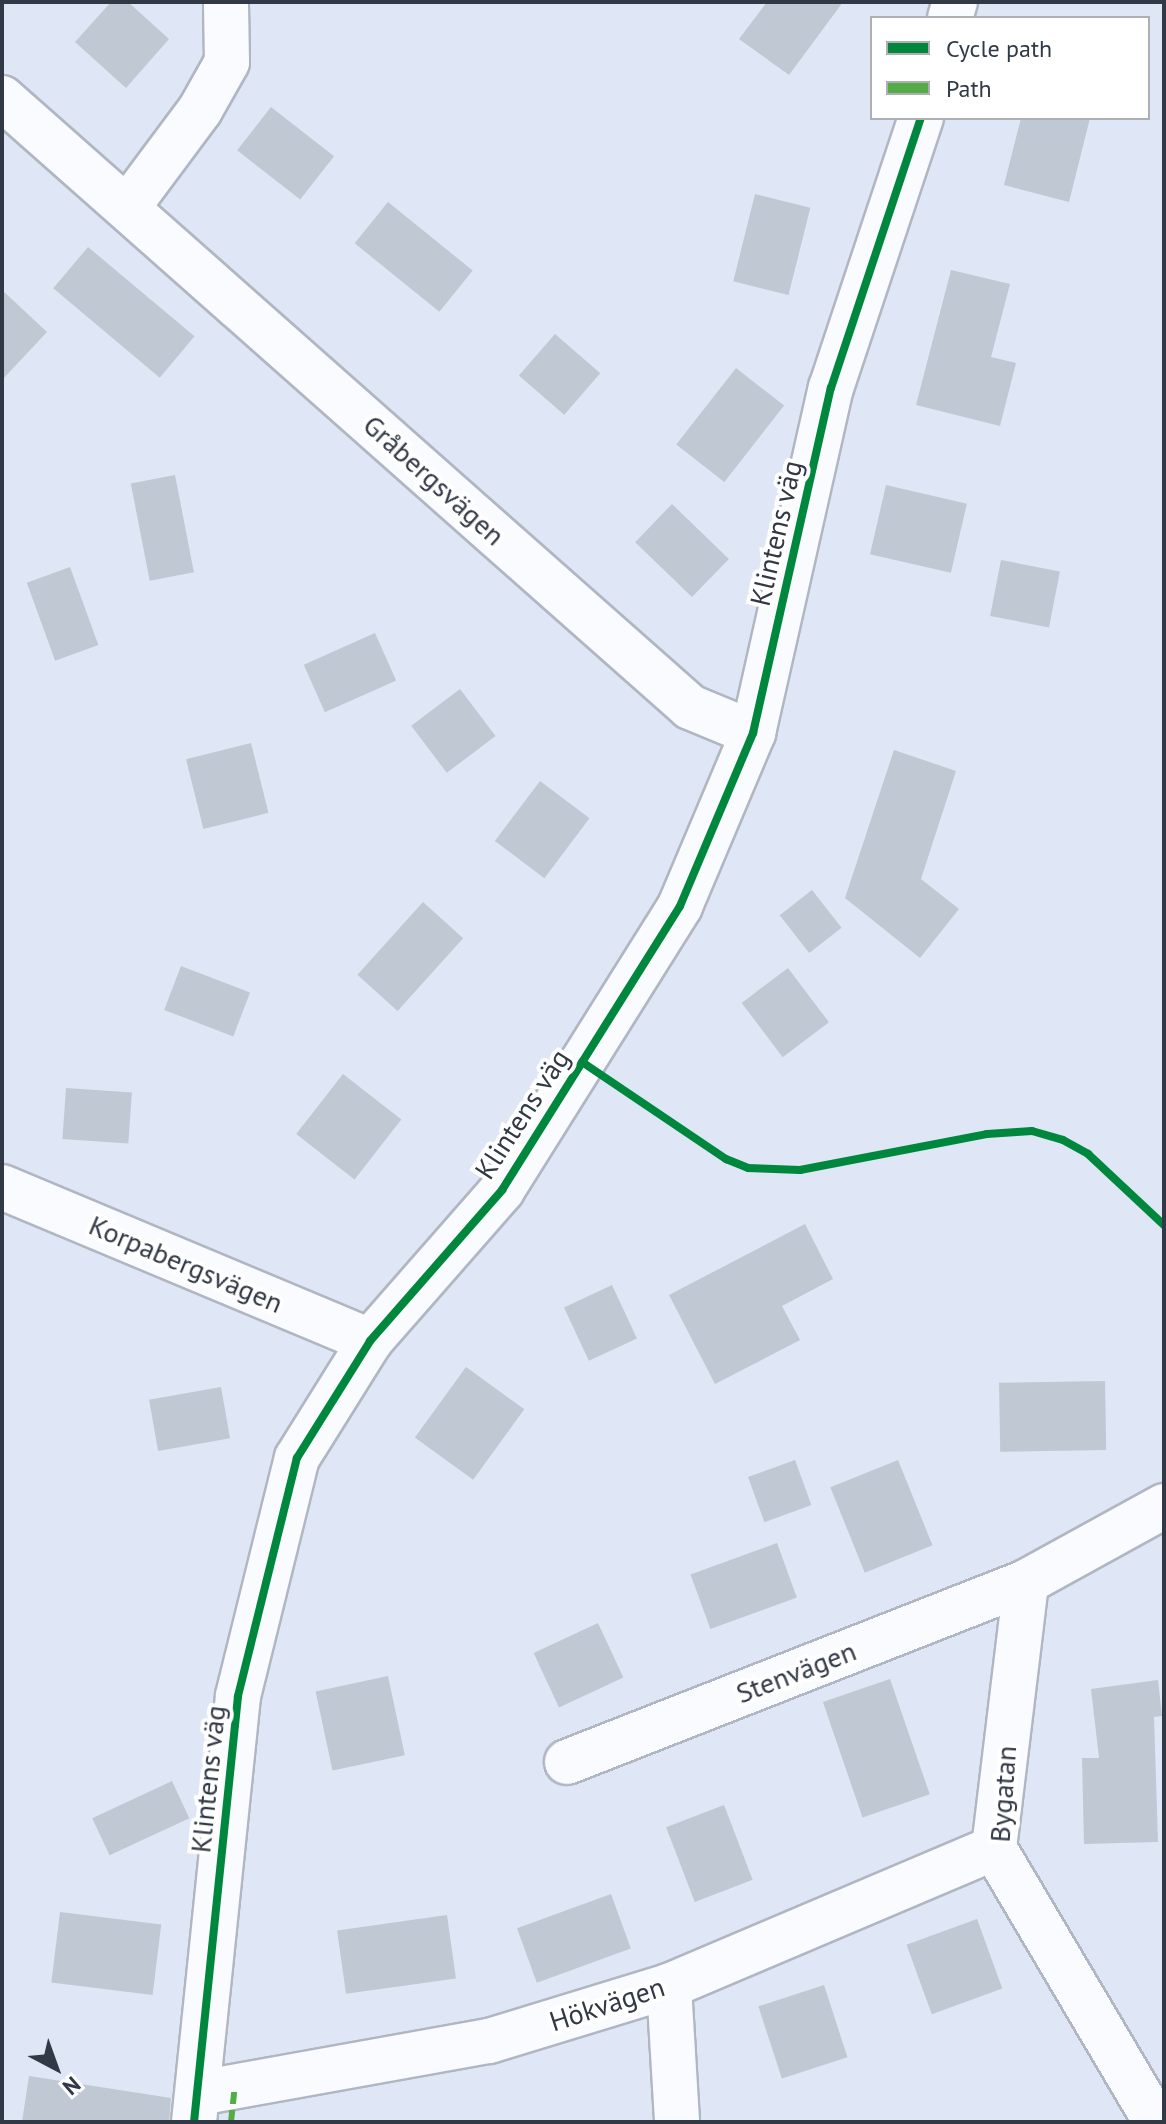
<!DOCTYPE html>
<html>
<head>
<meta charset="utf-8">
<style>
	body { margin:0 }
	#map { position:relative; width:1166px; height:2124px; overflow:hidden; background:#dfe6f5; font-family:"PT Sans",sans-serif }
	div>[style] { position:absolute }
	.building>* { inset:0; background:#bfc8d3; transform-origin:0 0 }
	.roads { filter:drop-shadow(2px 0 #b0b6c2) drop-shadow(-2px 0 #b0b6c2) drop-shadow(0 2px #b0b6c2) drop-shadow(0 -2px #b0b6c2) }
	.minor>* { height:44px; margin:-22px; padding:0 22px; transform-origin:22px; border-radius:22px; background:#fafbfe }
	.quiet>* { height:6px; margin-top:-3px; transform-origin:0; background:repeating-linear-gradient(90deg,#54ac47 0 12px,transparent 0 18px) }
	.cycleway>* { height:8px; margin:-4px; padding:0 4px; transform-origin:4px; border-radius:4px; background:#00873e }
	span { translate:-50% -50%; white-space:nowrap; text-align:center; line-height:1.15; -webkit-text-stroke:8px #fff; paint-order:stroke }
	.street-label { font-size:28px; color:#313846 }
	.frame { position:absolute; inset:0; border:4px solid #313846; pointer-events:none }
	.legend { position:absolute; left:870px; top:16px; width:280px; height:104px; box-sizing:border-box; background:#fff; border:2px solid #adafb5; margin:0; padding:10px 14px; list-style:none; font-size:24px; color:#313846 }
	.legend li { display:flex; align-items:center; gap:16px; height:40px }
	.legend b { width:40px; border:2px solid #adafb5 }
	.north { position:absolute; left:16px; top:2028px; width:80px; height:80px; -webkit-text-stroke:6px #fff; paint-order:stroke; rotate:139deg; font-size:22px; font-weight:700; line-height:32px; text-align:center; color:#313846 }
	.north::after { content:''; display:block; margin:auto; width:28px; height:36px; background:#313846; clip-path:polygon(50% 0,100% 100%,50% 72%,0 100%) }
</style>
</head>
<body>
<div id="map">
	<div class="building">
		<i style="clip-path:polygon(111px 2px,128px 2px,169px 39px,126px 88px,75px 42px)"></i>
		<i style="clip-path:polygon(767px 2px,843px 2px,789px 75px,739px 39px)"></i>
		<i style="left:271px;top:107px;width:80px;height:55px;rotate:38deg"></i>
		<i style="clip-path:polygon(1021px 118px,1090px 118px,1069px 202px,1004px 185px)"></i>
		<i style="left:755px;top:194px;width:57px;height:90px;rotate:14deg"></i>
		<i style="left:388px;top:202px;width:109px;height:53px;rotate:39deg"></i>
		<i style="left:88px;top:247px;width:139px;height:54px;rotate:40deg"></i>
		<i style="clip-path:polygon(951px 270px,1010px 284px,991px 357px,1016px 363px,1000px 426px,916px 405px)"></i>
		<i style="clip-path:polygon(2px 290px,47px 332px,2px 380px)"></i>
		<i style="left:555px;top:334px;width:60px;height:55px;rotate:41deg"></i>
		<i style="left:736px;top:368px;width:61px;height:97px;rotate:38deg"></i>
		<i style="left:175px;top:475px;width:99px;height:45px;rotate:79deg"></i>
		<i style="left:886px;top:485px;width:83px;height:71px;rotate:13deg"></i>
		<i style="left:672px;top:504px;width:79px;height:53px;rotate:44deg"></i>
		<i style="left:1001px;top:560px;width:60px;height:57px;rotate:11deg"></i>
		<i style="left:70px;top:567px;width:83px;height:46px;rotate:70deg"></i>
		<i style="left:375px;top:633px;width:52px;height:78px;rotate:66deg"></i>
		<i style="left:460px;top:689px;width:59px;height:61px;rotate:53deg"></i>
		<i style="left:251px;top:743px;width:72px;height:67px;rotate:76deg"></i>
		<i style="clip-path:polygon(894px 750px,956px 771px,921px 879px,959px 909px,920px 958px,845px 898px)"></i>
		<i style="left:540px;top:781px;width:62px;height:75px;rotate:37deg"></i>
		<i style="left:812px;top:890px;width:48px;height:41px;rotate:52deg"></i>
		<i style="left:423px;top:902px;width:54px;height:98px;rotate:42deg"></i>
		<i style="left:181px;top:966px;width:74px;height:47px;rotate:21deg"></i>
		<i style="left:788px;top:968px;width:68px;height:58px;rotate:53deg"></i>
		<i style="left:343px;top:1074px;width:74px;height:76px;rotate:38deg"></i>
		<i style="left:66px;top:1088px;width:66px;height:51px;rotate:4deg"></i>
		<i style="clip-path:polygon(805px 1224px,833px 1279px,782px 1306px,800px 1340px,715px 1384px,669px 1295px)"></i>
		<i style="left:612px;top:1285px;width:59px;height:53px;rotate:65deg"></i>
		<i style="left:466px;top:1367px;width:72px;height:87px;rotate:36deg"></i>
		<i style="left:1105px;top:1381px;width:69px;height:106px;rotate:89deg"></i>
		<i style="left:221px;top:1387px;width:52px;height:73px;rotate:80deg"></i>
		<i style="left:795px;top:1460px;width:48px;height:50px;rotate:70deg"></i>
		<i style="left:898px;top:1460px;width:92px;height:73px;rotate:68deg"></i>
		<i style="left:777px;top:1543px;width:58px;height:92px;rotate:70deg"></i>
		<i style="left:598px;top:1623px;width:60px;height:71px;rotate:65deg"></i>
		<i style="left:388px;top:1676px;width:81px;height:74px;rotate:78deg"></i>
		<i style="left:890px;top:1679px;width:122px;height:71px;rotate:71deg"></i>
		<i style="clip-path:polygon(1158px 1680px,1162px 1716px,1154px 1717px,1158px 1842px,1084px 1844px,1082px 1758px,1099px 1758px,1091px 1689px)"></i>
		<i style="left:172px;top:1781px;width:41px;height:88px;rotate:65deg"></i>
		<i style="left:724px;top:1805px;width:80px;height:62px;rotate:69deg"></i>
		<i style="left:611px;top:1894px;width:58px;height:100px;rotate:70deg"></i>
		<i style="left:60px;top:1912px;width:102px;height:71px;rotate:7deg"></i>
		<i style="left:447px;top:1915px;width:64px;height:111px;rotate:82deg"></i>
		<i style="left:977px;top:1919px;width:74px;height:75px;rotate:70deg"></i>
		<i style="left:824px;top:1985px;width:76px;height:69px;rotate:72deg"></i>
		<i style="clip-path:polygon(29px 2076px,171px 2098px,169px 2122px,22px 2122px)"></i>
	</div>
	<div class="roads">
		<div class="minor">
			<i style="left:950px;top:18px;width:17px;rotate:-73deg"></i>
			<i style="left:2px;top:98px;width:919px;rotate:41.51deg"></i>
			<i style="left:690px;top:707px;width:68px;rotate:22.4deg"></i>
			<i style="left:127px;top:208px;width:122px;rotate:-53.3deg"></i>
			<i style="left:200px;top:110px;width:55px;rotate:-60.6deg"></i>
			<i style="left:227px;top:62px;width:60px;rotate:-91deg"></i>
			<i style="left:2px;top:1187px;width:399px;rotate:22.7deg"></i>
			<i style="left:567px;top:1762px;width:493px;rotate:-21.4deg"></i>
			<i style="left:669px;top:1986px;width:136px;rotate:86.6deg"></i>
			<i style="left:199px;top:2093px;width:295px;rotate:-10.2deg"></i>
			<i style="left:489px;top:2041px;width:188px;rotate:-17deg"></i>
			<i style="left:669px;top:1986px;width:353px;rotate:-23deg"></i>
			<i style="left:194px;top:2122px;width:428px;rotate:-84.1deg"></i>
			<i style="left:238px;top:1696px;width:245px;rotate:-76.1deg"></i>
			<i style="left:297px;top:1458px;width:138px;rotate:-58deg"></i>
			<i style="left:370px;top:1341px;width:201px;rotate:-48.8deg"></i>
			<i style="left:502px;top:1190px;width:335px;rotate:-57.9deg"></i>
			<i style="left:680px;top:906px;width:188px;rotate:-67.1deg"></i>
			<i style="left:753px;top:733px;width:354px;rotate:-77.3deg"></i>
			<i style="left:831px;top:388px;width:285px;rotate:-71.6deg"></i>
			<i style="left:1156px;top:2122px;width:318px;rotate:-120.6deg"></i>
			<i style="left:994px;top:1848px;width:268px;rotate:-83.1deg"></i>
			<i style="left:1026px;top:1582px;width:158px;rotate:-28.8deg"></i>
		</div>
	</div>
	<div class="quiet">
		<i style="left:231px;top:2122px;width:36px;rotate:-84deg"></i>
	</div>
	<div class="cycleway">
		<i style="left:582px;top:1062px;width:174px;rotate:34deg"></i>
		<i style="left:726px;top:1159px;width:24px;rotate:22deg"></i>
		<i style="left:748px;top:1168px;width:52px;rotate:2.2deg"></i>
		<i style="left:800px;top:1170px;width:190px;rotate:-10.9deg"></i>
		<i style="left:987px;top:1134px;width:45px;rotate:-3.8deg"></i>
		<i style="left:1032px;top:1131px;width:32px;rotate:16deg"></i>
		<i style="left:1063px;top:1140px;width:29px;rotate:29deg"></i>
		<i style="left:1088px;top:1154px;width:104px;rotate:43.1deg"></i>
		<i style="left:194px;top:2122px;width:428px;rotate:-84.1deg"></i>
		<i style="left:238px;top:1696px;width:245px;rotate:-76.1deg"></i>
		<i style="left:297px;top:1458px;width:138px;rotate:-58deg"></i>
		<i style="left:370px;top:1341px;width:201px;rotate:-48.8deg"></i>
		<i style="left:502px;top:1190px;width:335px;rotate:-57.9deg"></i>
		<i style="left:680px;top:906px;width:188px;rotate:-67.1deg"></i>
		<i style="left:753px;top:733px;width:354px;rotate:-77.3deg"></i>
		<i style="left:831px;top:388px;width:285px;rotate:-71.6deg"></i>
	</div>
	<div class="street-label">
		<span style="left:434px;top:480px;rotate:42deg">Gråbergsvägen</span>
		<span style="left:776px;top:533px;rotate:-77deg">Klintens väg</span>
		<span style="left:522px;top:1114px;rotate:-57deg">Klintens väg</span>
		<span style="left:186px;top:1264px;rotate:23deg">Korpabergsvägen</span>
		<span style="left:796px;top:1672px;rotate:-21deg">Stenvägen</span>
		<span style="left:208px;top:1779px;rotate:-84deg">Klintens väg</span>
		<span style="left:1003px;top:1794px;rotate:-86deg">Bygatan</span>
		<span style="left:607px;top:2004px;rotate:-18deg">Hökvägen</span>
	</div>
	<div class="frame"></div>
	<ul class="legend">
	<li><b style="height:10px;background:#00873e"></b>Cycle path</li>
	<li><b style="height:10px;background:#54ac47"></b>Path</li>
	</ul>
	<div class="north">N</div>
</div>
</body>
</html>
